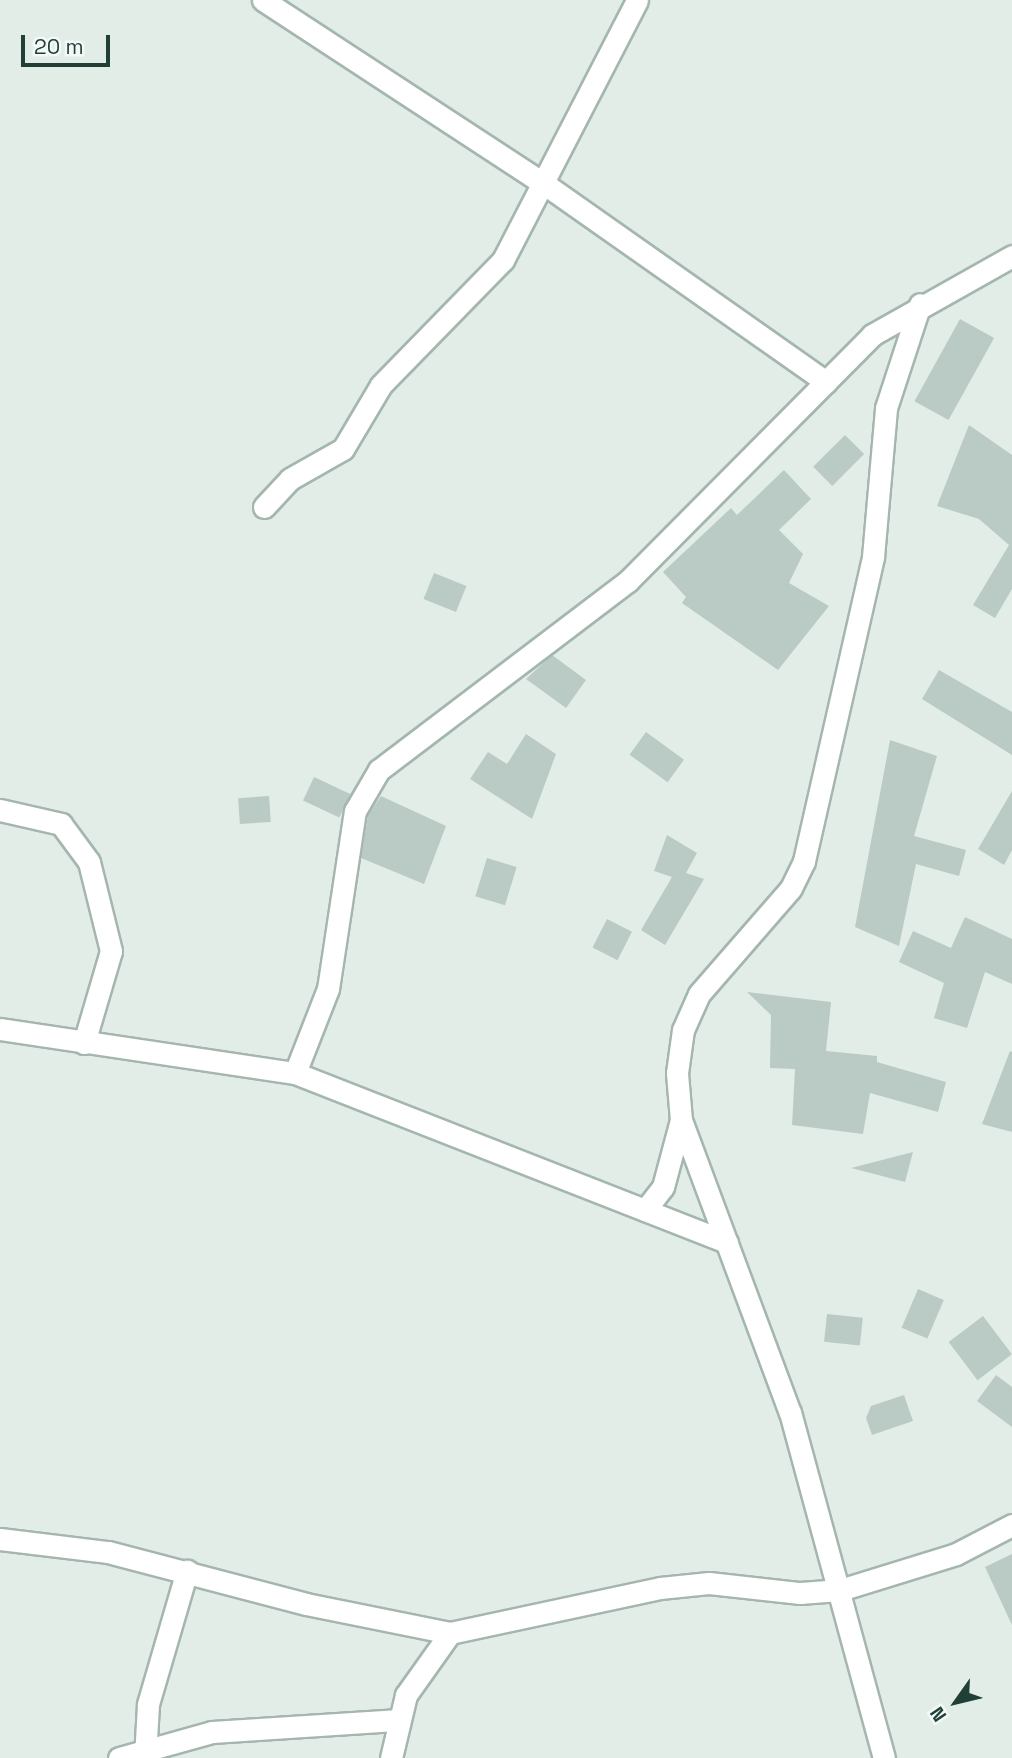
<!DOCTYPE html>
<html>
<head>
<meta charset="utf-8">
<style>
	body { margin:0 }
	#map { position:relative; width:1012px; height:1758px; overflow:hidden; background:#e2ede8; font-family:"Space Grotesk",sans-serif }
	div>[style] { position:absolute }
	.building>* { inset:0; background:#b9cbc4; transform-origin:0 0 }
	.roads { filter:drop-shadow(2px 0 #a4b6af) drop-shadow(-2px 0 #a4b6af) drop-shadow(0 2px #a4b6af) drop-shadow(0 -2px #a4b6af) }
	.minor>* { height:21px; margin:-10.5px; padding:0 10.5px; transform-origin:10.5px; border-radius:10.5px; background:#fff }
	span { translate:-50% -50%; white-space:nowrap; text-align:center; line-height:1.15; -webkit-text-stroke:5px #f2f9f6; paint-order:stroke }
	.north { position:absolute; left:921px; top:1667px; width:70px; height:70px; -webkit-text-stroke:5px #f2f9f6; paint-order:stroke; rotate:236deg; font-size:19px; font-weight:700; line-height:28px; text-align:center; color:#204037 }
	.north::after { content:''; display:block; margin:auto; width:24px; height:32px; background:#204037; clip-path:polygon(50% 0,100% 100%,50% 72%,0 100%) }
	.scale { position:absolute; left:21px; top:35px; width:89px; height:32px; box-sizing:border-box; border:4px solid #204037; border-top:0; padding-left:9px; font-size:21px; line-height:24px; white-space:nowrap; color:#204037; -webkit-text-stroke:5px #f2f9f6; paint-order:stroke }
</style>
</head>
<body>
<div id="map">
	<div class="building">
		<i style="left:960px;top:319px;width:39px;height:94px;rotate:29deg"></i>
		<i style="clip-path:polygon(969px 425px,1012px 455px,1012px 589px,995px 618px,973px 605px,1009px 545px,979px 519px,937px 506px)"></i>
		<i style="left:845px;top:435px;width:27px;height:45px;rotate:45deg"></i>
		<i style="clip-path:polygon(784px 470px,811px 499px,779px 530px,803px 554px,789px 583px,829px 606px,778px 670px,682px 603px,686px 597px,663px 572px,731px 508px,737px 515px)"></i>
		<i style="left:434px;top:573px;width:35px;height:28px;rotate:22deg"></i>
		<i style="clip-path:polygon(552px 655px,586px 680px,566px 708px,526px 679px)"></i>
		<i style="clip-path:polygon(939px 670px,1012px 712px,1012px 755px,922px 699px)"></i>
		<i style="left:646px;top:732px;width:47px;height:28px;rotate:36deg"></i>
		<i style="clip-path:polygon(526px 734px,556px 754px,532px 819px,470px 779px,488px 752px,507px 764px)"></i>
		<i style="clip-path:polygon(890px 740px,937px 756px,914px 836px,966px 850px,959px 876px,916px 864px,899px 946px,855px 927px)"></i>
		<i style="left:314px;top:777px;width:40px;height:26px;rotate:25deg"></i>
		<i style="clip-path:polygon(1012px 791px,1012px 850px,1004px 865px,978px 849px)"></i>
		<i style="left:269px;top:796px;width:26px;height:31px;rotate:86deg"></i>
		<i style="clip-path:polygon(381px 796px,446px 826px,424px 884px,361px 858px,368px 815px)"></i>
		<i style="clip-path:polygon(667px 835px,697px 853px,686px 873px,704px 879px,665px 945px,641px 930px,672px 877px,654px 871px)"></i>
		<i style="left:487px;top:858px;width:31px;height:40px;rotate:17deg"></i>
		<i style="clip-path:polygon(965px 917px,1012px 939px,1012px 984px,985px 972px,967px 1028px,934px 1018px,944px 983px,899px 962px,913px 931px,951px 948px)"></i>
		<i style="left:607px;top:919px;width:28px;height:32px;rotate:27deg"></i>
		<i style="clip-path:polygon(747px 992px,831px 1002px,826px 1051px,877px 1056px,877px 1062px,946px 1082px,938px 1112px,870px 1093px,863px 1134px,792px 1125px,795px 1069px,770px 1068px,771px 1015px)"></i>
		<i style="clip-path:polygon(1010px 1051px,1012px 1052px,1012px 1132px,982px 1124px)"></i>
		<i style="clip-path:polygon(913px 1152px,905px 1182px,851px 1168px)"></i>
		<i style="left:918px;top:1289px;width:28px;height:42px;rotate:23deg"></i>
		<i style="left:827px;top:1314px;width:36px;height:28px;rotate:6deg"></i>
		<i style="left:983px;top:1316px;width:48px;height:43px;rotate:53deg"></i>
		<i style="clip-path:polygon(996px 1375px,1012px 1387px,1012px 1427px,977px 1401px)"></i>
		<i style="clip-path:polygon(904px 1395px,913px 1421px,872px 1435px,866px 1418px,871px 1406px)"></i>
		<i style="clip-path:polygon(1012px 1554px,1012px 1625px,985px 1567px)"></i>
	</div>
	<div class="roads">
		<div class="minor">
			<i style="left:263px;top:0;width:334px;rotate:33.2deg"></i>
			<i style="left:543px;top:183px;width:346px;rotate:35.1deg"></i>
			<i style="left:264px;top:507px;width:38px;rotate:-47deg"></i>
			<i style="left:290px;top:479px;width:61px;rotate:-29.5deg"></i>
			<i style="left:343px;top:449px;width:74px;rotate:-59.3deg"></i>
			<i style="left:381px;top:385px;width:175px;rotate:-45.7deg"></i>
			<i style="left:503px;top:260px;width:292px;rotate:-62.7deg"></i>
			<i style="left:0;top:810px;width:63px;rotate:12.9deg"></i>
			<i style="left:61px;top:824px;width:47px;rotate:53.6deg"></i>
			<i style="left:89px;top:862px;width:92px;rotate:76.1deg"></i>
			<i style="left:111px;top:951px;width:96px;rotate:106.4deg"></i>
			<i style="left:0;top:1029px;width:298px;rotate:8.5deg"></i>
			<i style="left:295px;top:1073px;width:464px;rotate:21.4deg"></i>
			<i style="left:295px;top:1073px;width:90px;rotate:-68.6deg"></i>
			<i style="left:328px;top:989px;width:180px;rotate:-81.4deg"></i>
			<i style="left:355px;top:811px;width:48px;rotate:-59.7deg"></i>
			<i style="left:379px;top:770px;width:313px;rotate:-37.2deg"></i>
			<i style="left:628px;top:581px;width:346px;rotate:-45.2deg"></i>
			<i style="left:872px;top:335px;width:161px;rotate:-29.4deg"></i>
			<i style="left:645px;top:1210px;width:29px;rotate:-52deg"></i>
			<i style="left:663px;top:1187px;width:69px;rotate:-75deg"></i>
			<i style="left:0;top:1539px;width:109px;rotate:6.9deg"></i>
			<i style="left:108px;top:1552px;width:205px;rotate:14.7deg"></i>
			<i style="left:306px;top:1604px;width:147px;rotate:11.4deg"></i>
			<i style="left:450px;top:1633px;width:215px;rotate:-12.1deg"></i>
			<i style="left:660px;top:1588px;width:49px;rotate:-5.8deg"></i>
			<i style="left:709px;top:1583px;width:92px;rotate:6.3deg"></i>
			<i style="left:800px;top:1593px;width:40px;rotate:-4.3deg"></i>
			<i style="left:840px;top:1590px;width:121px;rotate:-17.2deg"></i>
			<i style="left:956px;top:1554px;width:63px;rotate:-27.4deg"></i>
			<i style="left:119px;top:1758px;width:97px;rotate:-15.6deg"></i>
			<i style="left:212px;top:1732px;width:184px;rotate:-3.7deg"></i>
			<i style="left:145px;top:1758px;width:54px;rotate:-86.8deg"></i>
			<i style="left:148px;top:1704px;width:139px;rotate:-73.7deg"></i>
			<i style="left:391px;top:1758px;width:65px;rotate:-76.6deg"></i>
			<i style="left:406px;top:1695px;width:76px;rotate:-54.6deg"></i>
			<i style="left:884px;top:1758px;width:358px;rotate:-105.2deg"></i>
			<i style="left:790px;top:1413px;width:313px;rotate:-110.4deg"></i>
			<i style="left:681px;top:1120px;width:47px;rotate:-94.9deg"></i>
			<i style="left:677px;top:1073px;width:43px;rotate:-82.1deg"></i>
			<i style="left:683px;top:1030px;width:39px;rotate:-66deg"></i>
			<i style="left:699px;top:994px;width:140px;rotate:-49deg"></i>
			<i style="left:791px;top:888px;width:30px;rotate:-64deg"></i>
			<i style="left:804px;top:861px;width:312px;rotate:-77.2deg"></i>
			<i style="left:873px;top:557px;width:150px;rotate:-85deg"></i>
			<i style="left:886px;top:408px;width:109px;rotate:-71.9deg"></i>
		</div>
	</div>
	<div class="north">N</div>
	<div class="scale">20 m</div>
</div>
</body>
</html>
